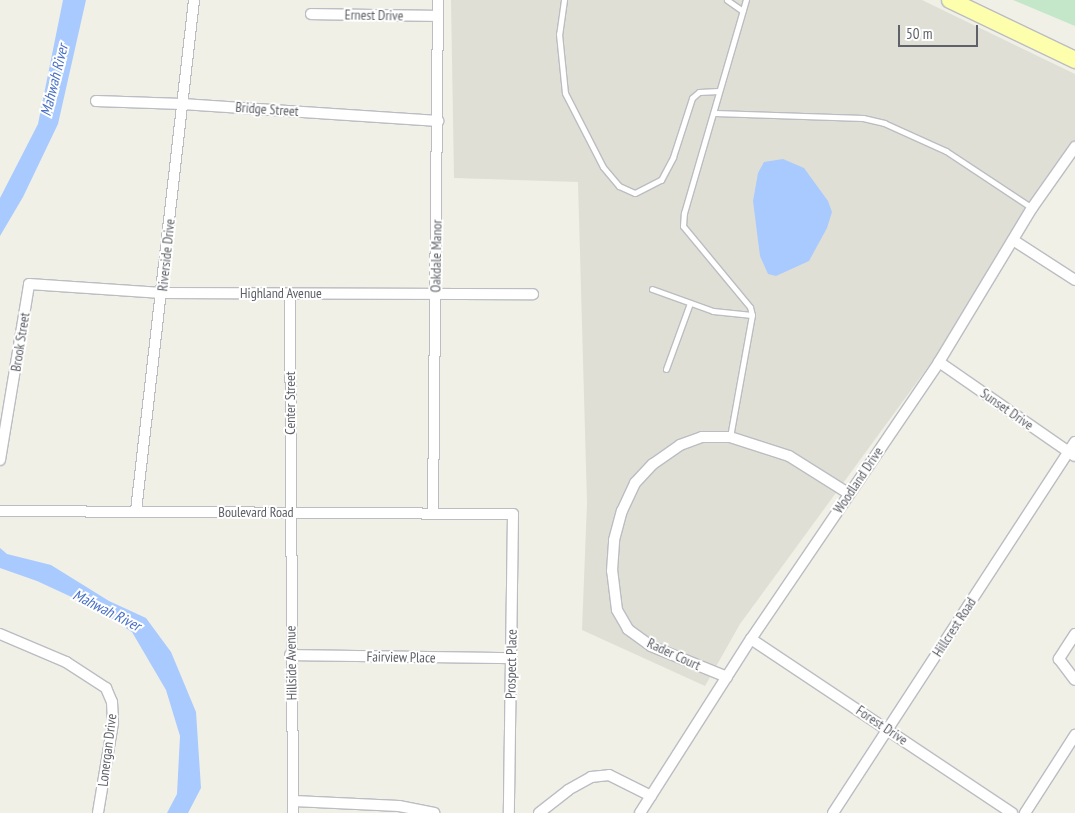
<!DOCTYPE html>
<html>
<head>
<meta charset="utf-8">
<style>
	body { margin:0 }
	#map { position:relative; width:1075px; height:813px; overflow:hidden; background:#f0f0e7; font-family:"PT Sans Narrow",sans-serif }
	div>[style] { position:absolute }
	.education>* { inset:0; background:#e0dfd5 }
	.green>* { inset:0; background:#c4e7ca }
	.water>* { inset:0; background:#a8caff }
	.roads { filter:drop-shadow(1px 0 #bbbdc2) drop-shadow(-1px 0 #bbbdc2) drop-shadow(0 1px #bbbdc2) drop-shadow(0 -1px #bbbdc2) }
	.lane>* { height:5px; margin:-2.5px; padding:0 2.5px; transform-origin:2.5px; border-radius:2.5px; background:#fff }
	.street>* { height:10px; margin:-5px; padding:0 5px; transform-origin:5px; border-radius:5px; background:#fff }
	.primary>* { height:16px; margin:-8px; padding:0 8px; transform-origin:8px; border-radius:8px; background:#feffad }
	span { translate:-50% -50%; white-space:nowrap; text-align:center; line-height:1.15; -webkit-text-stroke:4px #fff; paint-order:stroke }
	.street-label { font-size:14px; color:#5e6167 }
	.water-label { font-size:15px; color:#4970c4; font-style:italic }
	.scale { position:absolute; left:898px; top:25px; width:80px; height:22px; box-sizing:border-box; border:2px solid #5e6167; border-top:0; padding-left:6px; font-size:15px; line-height:18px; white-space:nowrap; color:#5e6167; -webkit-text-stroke:4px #fff; paint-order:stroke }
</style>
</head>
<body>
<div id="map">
	<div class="education">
		<i style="clip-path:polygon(451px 0,922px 0,1075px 74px,1075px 143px,1007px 259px,740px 624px,705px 686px,582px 630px,587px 503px,578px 182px,454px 178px)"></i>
	</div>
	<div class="green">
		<i style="clip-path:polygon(1013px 0,1075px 0,1075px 26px)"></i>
	</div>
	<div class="water">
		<i style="clip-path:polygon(63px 0,86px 0,58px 124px,23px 197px,0 236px,0 198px,38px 124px)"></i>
		<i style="clip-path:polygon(783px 159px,804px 168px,828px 201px,832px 212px,827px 228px,809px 261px,776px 276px,768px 274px,760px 256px,753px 201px,758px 173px,764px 162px)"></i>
		<i style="clip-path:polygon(0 548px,7px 554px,51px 565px,109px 601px,146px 618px,171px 652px,196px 712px,201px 788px,188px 813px,167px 813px,177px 794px,180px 736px,166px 690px,132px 632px,91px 606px,37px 581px,0 568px)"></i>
	</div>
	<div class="roads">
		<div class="lane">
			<i style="left:564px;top:0;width:34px;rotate:98deg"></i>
			<i style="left:559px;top:34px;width:59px;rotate:84.2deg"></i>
			<i style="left:565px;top:93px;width:83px;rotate:62.8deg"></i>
			<i style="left:603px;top:167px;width:25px;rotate:50deg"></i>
			<i style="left:619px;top:186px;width:17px;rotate:24deg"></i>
			<i style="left:635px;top:193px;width:29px;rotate:-27deg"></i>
			<i style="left:661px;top:180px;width:26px;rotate:-62deg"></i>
			<i style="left:673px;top:157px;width:62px;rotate:-72.1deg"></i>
			<i style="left:692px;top:98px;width:9px;rotate:-41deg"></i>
			<i style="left:699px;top:92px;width:20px;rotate:-3deg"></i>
			<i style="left:727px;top:0;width:19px;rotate:35deg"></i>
			<i style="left:715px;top:113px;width:148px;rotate:1.9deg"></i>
			<i style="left:863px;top:118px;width:22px;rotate:13deg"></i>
			<i style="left:884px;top:123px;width:68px;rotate:24.3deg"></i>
			<i style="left:946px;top:151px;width:103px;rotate:33.5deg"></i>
			<i style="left:652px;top:289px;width:65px;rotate:19.8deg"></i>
			<i style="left:713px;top:311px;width:39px;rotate:6deg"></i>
			<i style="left:666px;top:369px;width:70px;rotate:-70deg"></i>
			<i style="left:730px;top:437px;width:124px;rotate:-79.8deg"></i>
			<i style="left:752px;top:315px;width:8px;rotate:-104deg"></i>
			<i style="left:750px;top:307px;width:105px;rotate:-129.6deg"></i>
			<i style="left:683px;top:226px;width:13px;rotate:-86deg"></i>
			<i style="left:684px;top:213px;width:222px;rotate:-73.8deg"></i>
		</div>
		<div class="street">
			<i style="left:311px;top:14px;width:127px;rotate:0.9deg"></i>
			<i style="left:96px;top:101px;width:86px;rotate:2deg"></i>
			<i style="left:182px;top:104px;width:257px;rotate:3.8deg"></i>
			<i style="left:1013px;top:240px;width:74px;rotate:32.8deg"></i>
			<i style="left:290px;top:294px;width:519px;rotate:89.67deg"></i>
			<i style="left:939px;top:362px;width:165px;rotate:34.7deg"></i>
			<i style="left:0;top:460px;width:178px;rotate:-80.6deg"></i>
			<i style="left:29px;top:284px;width:133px;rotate:3.9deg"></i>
			<i style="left:162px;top:293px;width:371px;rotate:0.2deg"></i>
			<i style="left:0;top:511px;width:513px;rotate:0.34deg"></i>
			<i style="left:513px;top:514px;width:299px;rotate:90.8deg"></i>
			<i style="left:136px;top:511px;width:514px;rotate:-83.52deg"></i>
			<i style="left:433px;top:512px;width:512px;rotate:-89.44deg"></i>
			<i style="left:0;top:634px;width:72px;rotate:23deg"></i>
			<i style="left:66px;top:662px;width:48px;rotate:33deg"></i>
			<i style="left:106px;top:688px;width:15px;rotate:67deg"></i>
			<i style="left:112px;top:702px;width:21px;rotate:87deg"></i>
			<i style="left:113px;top:723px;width:91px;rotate:99.5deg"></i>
			<i style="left:1075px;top:634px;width:30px;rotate:123deg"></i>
			<i style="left:1059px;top:659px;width:26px;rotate:53deg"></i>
			<i style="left:751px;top:639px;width:314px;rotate:33.7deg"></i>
			<i style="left:290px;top:655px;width:222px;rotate:0.8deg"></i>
			<i style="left:727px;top:677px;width:82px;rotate:-157.8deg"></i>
			<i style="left:651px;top:646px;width:29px;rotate:-144deg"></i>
			<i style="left:628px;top:629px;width:22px;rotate:-120deg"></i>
			<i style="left:617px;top:610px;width:39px;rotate:-97deg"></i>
			<i style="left:612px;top:571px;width:31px;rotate:-86deg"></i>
			<i style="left:614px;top:540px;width:30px;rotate:-75deg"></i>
			<i style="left:622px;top:511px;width:31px;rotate:-65deg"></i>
			<i style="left:635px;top:483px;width:26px;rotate:-47deg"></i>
			<i style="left:653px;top:464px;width:33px;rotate:-35deg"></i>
			<i style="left:680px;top:445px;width:23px;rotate:-20deg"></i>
			<i style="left:702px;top:437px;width:28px"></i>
			<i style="left:730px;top:437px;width:62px;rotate:17.9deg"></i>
			<i style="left:789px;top:456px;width:70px;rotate:32.1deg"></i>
			<i style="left:294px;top:801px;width:105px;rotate:2.7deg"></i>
			<i style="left:399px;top:806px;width:36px;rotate:11deg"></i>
			<i style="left:539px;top:813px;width:37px;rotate:-38deg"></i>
			<i style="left:568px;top:790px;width:26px;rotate:-29deg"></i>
			<i style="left:591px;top:777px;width:18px;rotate:-6deg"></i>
			<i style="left:609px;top:775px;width:47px;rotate:26.6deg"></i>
			<i style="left:640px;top:813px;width:206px;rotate:-57.5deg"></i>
			<i style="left:751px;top:639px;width:335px;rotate:-55.8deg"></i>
			<i style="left:939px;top:362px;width:180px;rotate:-58.9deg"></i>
			<i style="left:1032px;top:208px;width:75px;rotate:-54.8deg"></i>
			<i style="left:833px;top:813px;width:443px;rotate:-56.9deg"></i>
			<i style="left:1025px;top:813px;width:93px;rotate:-57.3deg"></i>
		</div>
		<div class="primary">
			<i style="left:950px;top:0;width:139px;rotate:25.6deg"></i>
		</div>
	</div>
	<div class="street-label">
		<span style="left:374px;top:15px;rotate:1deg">Ernest Drive</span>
		<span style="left:267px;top:109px;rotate:4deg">Bridge Street</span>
		<span style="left:166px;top:255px;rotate:-84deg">Riverside Drive</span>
		<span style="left:436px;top:256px;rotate:-89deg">Oakdale Manor</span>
		<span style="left:281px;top:293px">Highland Avenue</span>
		<span style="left:20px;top:342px;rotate:-81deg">Brook Street</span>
		<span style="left:290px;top:403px;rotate:-90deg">Center Street</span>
		<span style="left:1007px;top:409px;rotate:35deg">Sunset Drive</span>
		<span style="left:858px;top:480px;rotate:-56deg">Woodland Drive</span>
		<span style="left:256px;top:512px">Boulevard Road</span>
		<span style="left:954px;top:627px;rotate:-57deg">Hillcrest Road</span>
		<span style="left:674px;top:654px;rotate:25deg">Rader Court</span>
		<span style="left:401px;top:657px;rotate:1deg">Fairview Place</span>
		<span style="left:291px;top:663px;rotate:-91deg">Hillside Avenue</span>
		<span style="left:511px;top:664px;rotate:-89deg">Prospect Place</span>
		<span style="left:882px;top:725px;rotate:34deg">Forest Drive</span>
		<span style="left:107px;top:750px;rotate:-83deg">Lonergan Drive</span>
	</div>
	<div class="water-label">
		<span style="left:54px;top:80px;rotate:-76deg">Mahwah River</span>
		<span style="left:107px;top:610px;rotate:27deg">Mahwah River</span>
	</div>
	<div class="scale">50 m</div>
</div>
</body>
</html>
